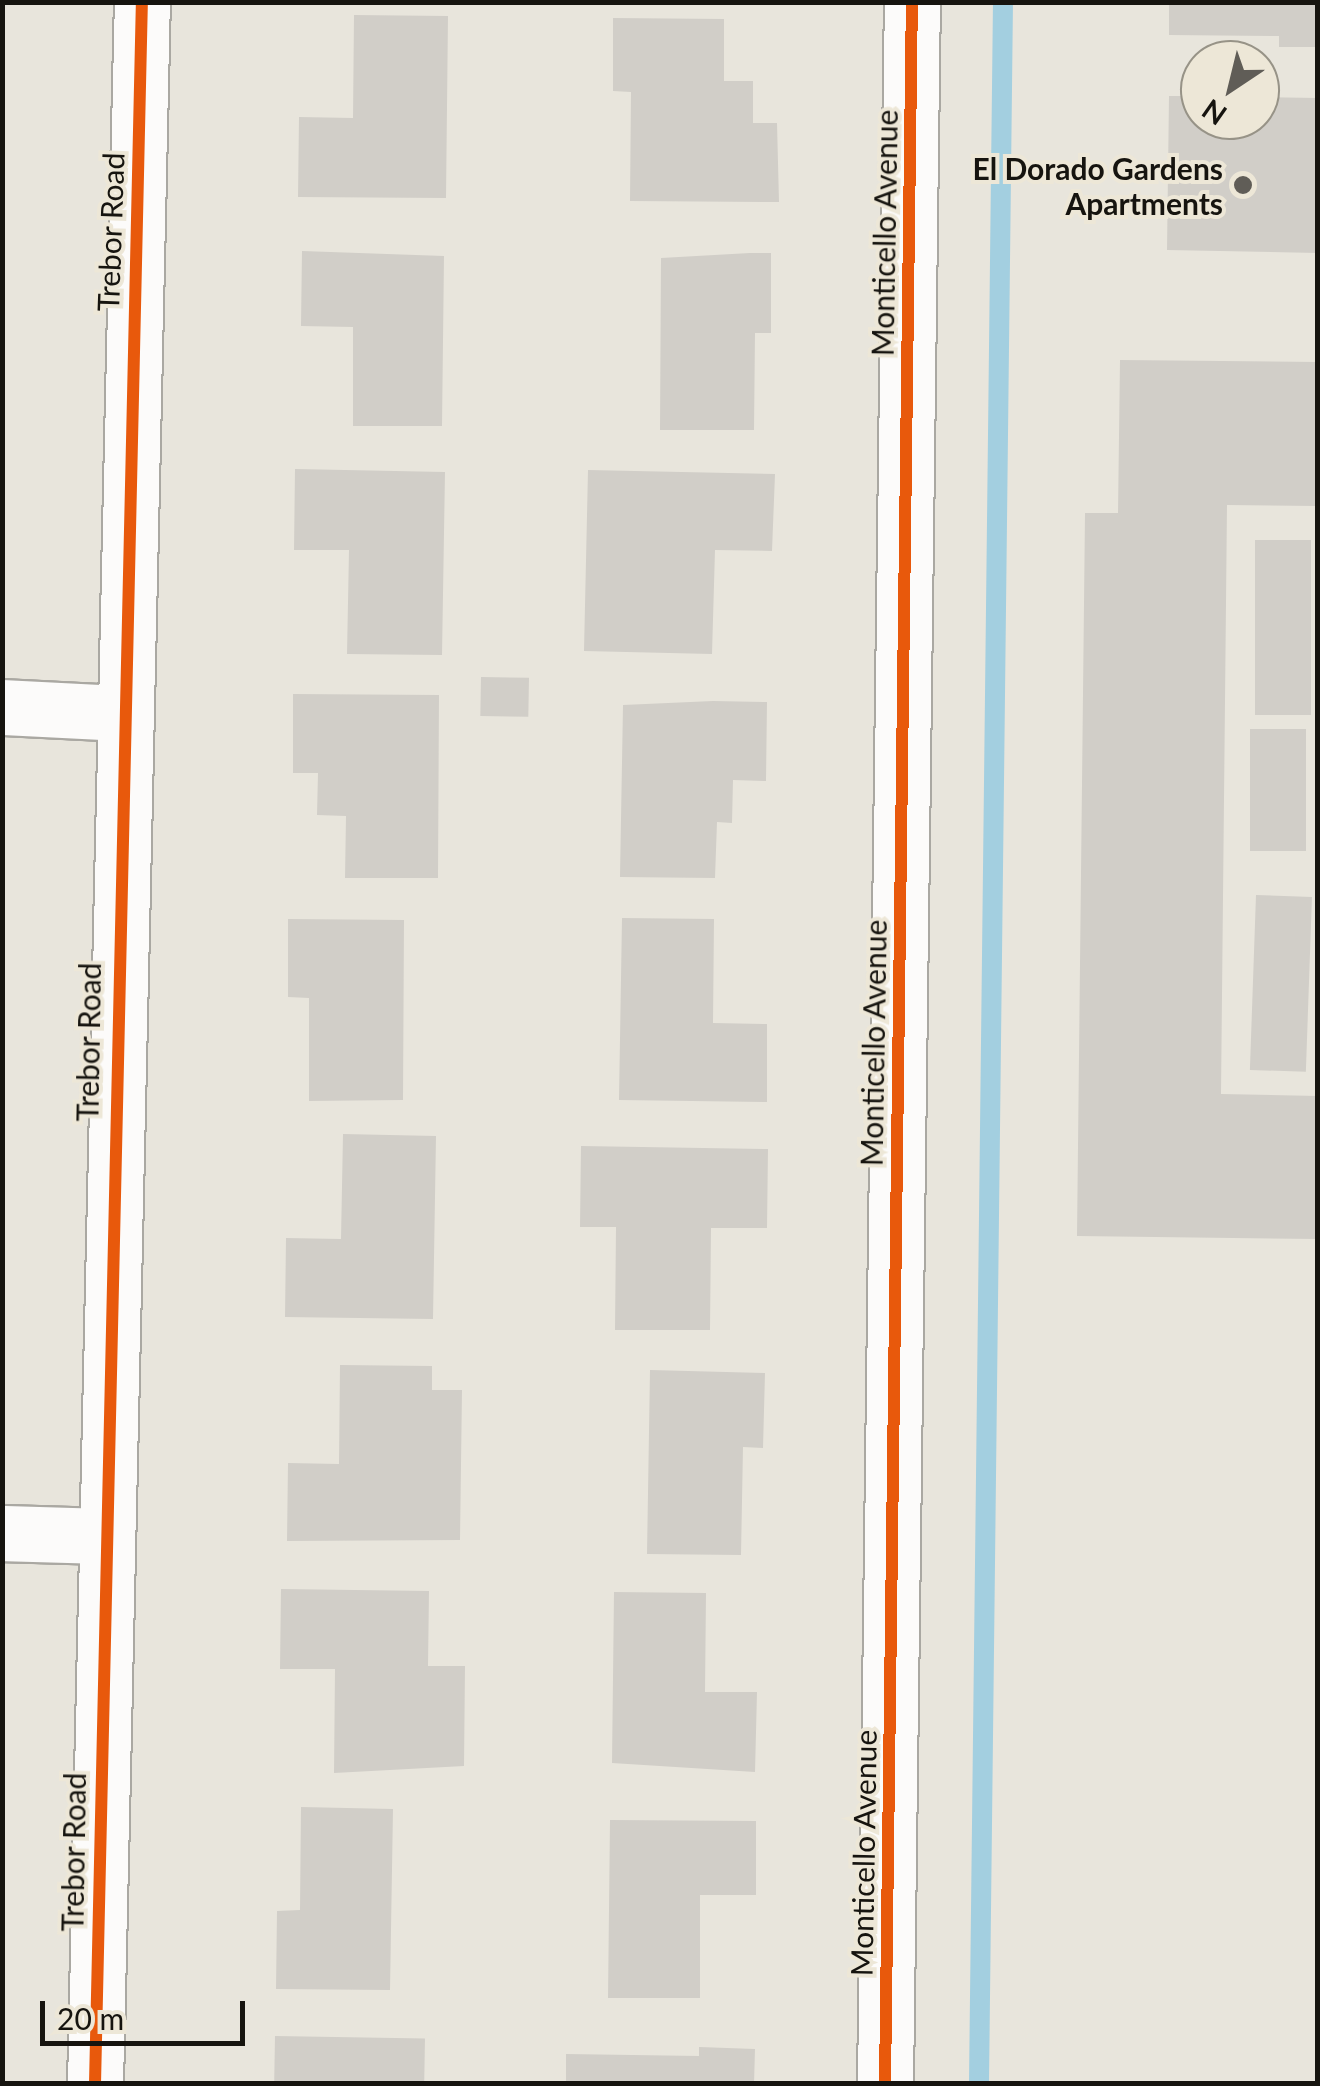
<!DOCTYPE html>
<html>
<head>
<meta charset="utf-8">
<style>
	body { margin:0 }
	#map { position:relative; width:1320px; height:2086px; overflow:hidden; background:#e8e5dc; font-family:Lato,sans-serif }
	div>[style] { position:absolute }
	.stream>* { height:20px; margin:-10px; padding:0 10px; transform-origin:10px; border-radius:10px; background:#a3cfe0 }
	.building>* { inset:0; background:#d1cec8; transform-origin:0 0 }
	.roads { filter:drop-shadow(2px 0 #aaa8a2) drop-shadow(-2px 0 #aaa8a2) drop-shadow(0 2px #aaa8a2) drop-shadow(0 -2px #aaa8a2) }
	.minor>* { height:55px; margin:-27.5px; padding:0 27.5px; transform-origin:27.5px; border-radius:27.5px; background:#fcfbfa }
	.cycleway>* { height:12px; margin:-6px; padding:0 6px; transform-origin:6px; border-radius:6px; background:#e8590c }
	.dots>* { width:28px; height:28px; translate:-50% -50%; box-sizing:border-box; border:5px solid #ede7d7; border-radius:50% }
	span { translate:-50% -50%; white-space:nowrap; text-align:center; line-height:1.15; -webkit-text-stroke:8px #ede7d7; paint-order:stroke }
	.poi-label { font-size:30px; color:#16140f; font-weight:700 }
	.right { translate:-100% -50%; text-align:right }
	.street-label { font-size:30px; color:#16140f }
	.frame { position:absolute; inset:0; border:5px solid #16140f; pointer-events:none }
	.north { position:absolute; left:1180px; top:40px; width:100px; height:100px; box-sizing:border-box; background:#ede7d7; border:2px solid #979387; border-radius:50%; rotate:215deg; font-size:28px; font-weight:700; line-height:40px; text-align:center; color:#16140f }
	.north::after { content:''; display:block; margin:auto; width:35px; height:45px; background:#605d57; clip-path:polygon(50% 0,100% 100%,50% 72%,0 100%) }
	.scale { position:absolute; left:40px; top:2001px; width:205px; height:45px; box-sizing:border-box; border:5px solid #16140f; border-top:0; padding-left:12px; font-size:30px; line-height:35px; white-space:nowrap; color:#16140f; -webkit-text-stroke:8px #ede7d7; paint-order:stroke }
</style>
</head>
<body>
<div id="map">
	<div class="stream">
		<i style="left:979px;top:2084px;width:2082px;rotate:-89.34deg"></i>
	</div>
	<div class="building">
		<i style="clip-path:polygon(1169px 2px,1318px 2px,1318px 47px,1279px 47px,1279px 36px,1169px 35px)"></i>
		<i style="clip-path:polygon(354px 15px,448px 16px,446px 198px,298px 197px,299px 117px,353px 118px)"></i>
		<i style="clip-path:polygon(613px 18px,724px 19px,724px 81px,753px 81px,753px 123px,777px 123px,779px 202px,630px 201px,631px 92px,613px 91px)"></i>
		<i style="clip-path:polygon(1169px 96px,1200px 96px,1200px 120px,1260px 120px,1260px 97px,1318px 98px,1318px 253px,1167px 250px)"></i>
		<i style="clip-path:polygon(302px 251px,444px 256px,442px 426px,353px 426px,353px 327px,301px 326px)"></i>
		<i style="clip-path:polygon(750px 253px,771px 253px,771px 333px,755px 333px,754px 430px,660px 430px,661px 258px)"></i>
		<i style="clip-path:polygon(1120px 360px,1318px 362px,1318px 506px,1227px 505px,1221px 1094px,1318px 1096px,1318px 1239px,1077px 1236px,1085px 513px,1118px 513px)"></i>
		<i style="clip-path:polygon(295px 469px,445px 472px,442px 655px,347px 654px,349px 550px,294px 550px)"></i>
		<i style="clip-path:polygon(588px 470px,775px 474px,772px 551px,715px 550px,712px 654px,584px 651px)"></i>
		<i style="left:1255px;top:540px;width:56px;height:175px"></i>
		<i style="left:481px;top:677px;width:48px;height:39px;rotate:1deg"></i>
		<i style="clip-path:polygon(293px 694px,439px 695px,438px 878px,345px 878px,346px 816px,317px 815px,318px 773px,293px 773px)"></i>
		<i style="clip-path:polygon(713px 701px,767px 702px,766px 781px,733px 780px,732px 823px,717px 822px,715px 878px,620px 877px,623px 705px)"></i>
		<i style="left:1250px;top:729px;width:56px;height:122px"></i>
		<i style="left:1256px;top:895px;width:56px;height:175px;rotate:2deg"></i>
		<i style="clip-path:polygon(622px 918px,714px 919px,713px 1023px,767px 1024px,767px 1102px,619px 1100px)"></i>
		<i style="clip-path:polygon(288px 919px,404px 920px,403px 1100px,309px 1101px,309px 998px,288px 997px)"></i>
		<i style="clip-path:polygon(343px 1134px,436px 1136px,433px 1319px,285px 1317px,286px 1238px,341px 1239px)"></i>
		<i style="clip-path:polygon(581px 1146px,768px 1149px,767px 1228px,711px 1228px,710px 1330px,615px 1330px,616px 1227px,580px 1227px)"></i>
		<i style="clip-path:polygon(340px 1365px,432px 1366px,432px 1390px,462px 1390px,460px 1540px,287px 1541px,288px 1463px,339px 1464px)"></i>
		<i style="clip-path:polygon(650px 1370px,765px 1373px,763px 1448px,743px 1447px,741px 1555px,647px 1554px)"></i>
		<i style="clip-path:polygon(281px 1589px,429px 1591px,428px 1666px,465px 1666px,464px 1766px,334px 1773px,335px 1669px,280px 1669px)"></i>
		<i style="clip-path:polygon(614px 1592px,706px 1593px,705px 1692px,757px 1692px,755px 1772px,612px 1763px)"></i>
		<i style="clip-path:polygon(301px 1807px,393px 1809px,390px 1990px,276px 1989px,277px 1911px,300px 1910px)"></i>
		<i style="clip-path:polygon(610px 1820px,756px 1821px,756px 1895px,700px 1895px,700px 1998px,608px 1998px)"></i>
		<i style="left:275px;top:2036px;width:150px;height:48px;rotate:1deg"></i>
		<i style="clip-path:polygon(699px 2047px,755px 2049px,754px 2084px,566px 2084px,566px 2054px,699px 2056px)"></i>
	</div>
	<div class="roads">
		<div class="minor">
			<i style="left:2px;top:707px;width:118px;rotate:2.9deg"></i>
			<i style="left:2px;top:1533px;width:100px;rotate:1.7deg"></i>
			<i style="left:95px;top:2084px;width:2083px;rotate:-88.71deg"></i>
			<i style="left:885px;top:2084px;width:2082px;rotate:-89.26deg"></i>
		</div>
	</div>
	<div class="cycleway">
		<i style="left:95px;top:2084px;width:2083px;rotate:-88.71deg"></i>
		<i style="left:885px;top:2084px;width:2082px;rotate:-89.26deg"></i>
	</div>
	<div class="dots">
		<i style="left:1243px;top:185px;background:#605d57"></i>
	</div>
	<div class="poi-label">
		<span class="right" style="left:1223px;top:185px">El Dorado Gardens<br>Apartments</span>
	</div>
	<div class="street-label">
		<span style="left:110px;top:232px;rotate:-88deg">Trebor Road</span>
		<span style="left:884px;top:233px;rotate:-89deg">Monticello Avenue</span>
		<span style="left:88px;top:1042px;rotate:-89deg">Trebor Road</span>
		<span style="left:873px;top:1043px;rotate:-89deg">Monticello Avenue</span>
		<span style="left:73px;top:1852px;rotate:-89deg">Trebor Road</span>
		<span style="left:863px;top:1853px;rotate:-89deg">Monticello Avenue</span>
	</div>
	<div class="frame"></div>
	<div class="north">N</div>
	<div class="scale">20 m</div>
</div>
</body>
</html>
